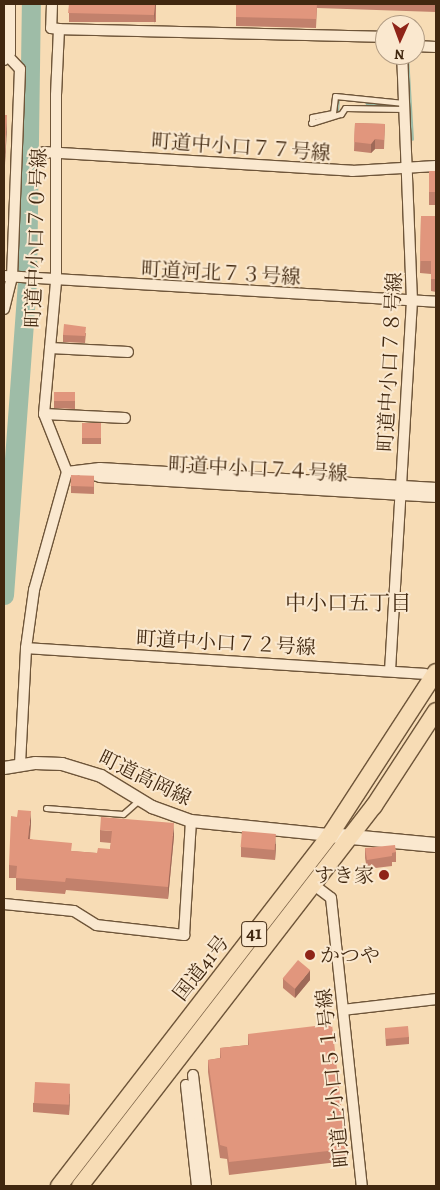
<!DOCTYPE html>
<html>
<head>
<meta charset="utf-8">
<style>
	body { margin:0 }
	#map { position:relative; width:440px; height:1190px; overflow:hidden; background:#f7dcb5; font-family:Alegreya,"Noto Serif JP",serif }
	div>[style] { position:absolute }
	.stream>* { height:3px; margin:-1.5px; padding:0 1.5px; transform-origin:1.5px; border-radius:1.5px; background:#9ebca7 }
	.river>* { height:19px; margin:-9.5px; padding:0 9.5px; transform-origin:9.5px; border-radius:9.5px; background:#9ebca7 }
	.roads { filter:drop-shadow(1px 0 #6e5539) drop-shadow(-1px 0 #6e5539) drop-shadow(0 1px #6e5539) drop-shadow(0 -1px #6e5539) }
	.service>* { height:5px; margin:-2.5px; padding:0 2.5px; transform-origin:2.5px; border-radius:2.5px; background:#fae8cf }
	.minor>* { height:10px; margin:-5px; padding:0 5px; transform-origin:5px; border-radius:5px; background:#fae8cf }
	.tertiary>* { height:12px; margin:-6px; padding:0 6px; transform-origin:6px; border-radius:6px; background:#fae8cf }
	.secondary>* { height:14px; margin:-7px; padding:0 7px; transform-origin:7px; border-radius:7px; background:#fae8cf }
	.trunk>* { height:16px; margin:-8px; padding:0 8px; transform-origin:8px; border-radius:8px; background:#f7dcb5 }
	.wall>* { inset:0; background:#c2816c; transform-origin:0 0 }
	.shaded-wall>* { inset:0; background:#9e6958 }
	.building>* { inset:0; background:#e1967d; transform-origin:0 0 }
	.dots>* { width:14px; height:14px; translate:-50% -50%; box-sizing:border-box; border:2px solid #fae8cf; border-radius:50% }
	span { translate:-50% -50%; white-space:nowrap; text-align:center; line-height:1.15; -webkit-text-stroke:4px #fae8cf; paint-order:stroke }
	.shield-label span { padding:1px 4px; background:#fae8cf; border:1px solid; border-radius:4px; -webkit-text-stroke-width:0 }
	.shield-label { font-size:19px; color:#412810; font-weight:700 }
	.street-label { font-size:20px; color:#412810 }
	.poi-label { font-size:20px; color:#412810 }
	.right { translate:-100% -50%; text-align:right }
	.left { translate:0 -50%; text-align:left }
	.neighbourhood-label { font-size:21px; color:#412810 }
	.frame { position:absolute; inset:0; border:5px solid #412810; pointer-events:none }
	.north { position:absolute; left:375px; top:15px; width:50px; height:50px; box-sizing:border-box; background:#fae8cf; border:1px solid #b09b83; border-radius:50%; rotate:182deg; font-size:14px; font-weight:700; line-height:20px; text-align:center; color:#412810 }
	.north::after { content:''; display:block; margin:auto; width:18px; height:22px; background:#8f2418; clip-path:polygon(50% 0,100% 100%,50% 72%,0 100%) }
</style>
</head>
<body>
<div id="map">
	<div class="stream">
		<i style="left:415px;top:41px;width:9px;rotate:6deg"></i>
		<i style="left:407px;top:55px;width:84px;rotate:86.6deg"></i>
		<i style="left:365px;top:99px;width:5px;rotate:68deg"></i>
		<i style="left:367px;top:104px;width:34px;rotate:3deg"></i>
		<i style="left:337px;top:112px;width:14px;rotate:-86deg"></i>
		<i style="left:338px;top:98px;width:4px"></i>
	</div>
	<div class="river">
		<i style="left:4px;top:595px;width:314px;rotate:-85.8deg"></i>
		<i style="left:27px;top:282px;width:278px;rotate:-89.2deg"></i>
	</div>
	<div class="roads">
		<div class="service">
			<i style="left:312px;top:122px;width:5px;rotate:-90deg"></i>
			<i style="left:312px;top:117px;width:21px;rotate:-11deg"></i>
			<i style="left:333px;top:113px;width:17px;rotate:-83deg"></i>
			<i style="left:335px;top:96px;width:69px;rotate:5.8deg"></i>
			<i style="left:311px;top:123px;width:31px;rotate:-17deg"></i>
			<i style="left:341px;top:114px;width:7px;rotate:-56deg"></i>
			<i style="left:345px;top:108px;width:59px;rotate:1deg"></i>
			<i style="left:46px;top:808px;width:77px;rotate:4.5deg"></i>
			<i style="left:123px;top:814px;width:21px;rotate:-41deg"></i>
		</div>
		<div class="minor">
			<i style="left:52px;top:4px;width:24px;rotate:92deg"></i>
			<i style="left:51px;top:28px;width:8px;rotate:7deg"></i>
			<i style="left:415px;top:46px;width:21px;rotate:3deg"></i>
			<i style="left:4px;top:60px;width:9px;rotate:-49deg"></i>
			<i style="left:10px;top:53px;width:49px;rotate:-90deg"></i>
			<i style="left:44px;top:152px;width:309px;rotate:3.5deg"></i>
			<i style="left:352px;top:171px;width:84px;rotate:-3.4deg"></i>
			<i style="left:4px;top:276px;width:433px;rotate:3.4deg"></i>
			<i style="left:4px;top:309px;width:33px;rotate:-76deg"></i>
			<i style="left:12px;top:277px;width:208px;rotate:-87.8deg"></i>
			<i style="left:20px;top:69px;width:16px;rotate:-133deg"></i>
			<i style="left:50px;top:348px;width:78px;rotate:2.9deg"></i>
			<i style="left:44px;top:414px;width:81px;rotate:2.8deg"></i>
			<i style="left:67px;top:472px;width:33px;rotate:-7deg"></i>
			<i style="left:100px;top:468px;width:337px;rotate:3.4deg"></i>
			<i style="left:83px;top:472px;width:18px;rotate:16deg"></i>
			<i style="left:100px;top:477px;width:337px;rotate:3.4deg"></i>
			<i style="left:26px;top:648px;width:400px;rotate:3.7deg"></i>
			<i style="left:390px;top:671px;width:371px;rotate:-86.6deg"></i>
			<i style="left:412px;top:301px;width:246px;rotate:-92.3deg"></i>
			<i style="left:20px;top:764px;width:116px;rotate:-87deg"></i>
			<i style="left:26px;top:648px;width:59px;rotate:-82.1deg"></i>
			<i style="left:34px;top:590px;width:123px;rotate:-74.4deg"></i>
			<i style="left:67px;top:472px;width:62px;rotate:-111.6deg"></i>
			<i style="left:44px;top:414px;width:134px;rotate:-84.8deg"></i>
			<i style="left:56px;top:281px;width:186px;rotate:-90deg"></i>
			<i style="left:56px;top:95px;width:66px;rotate:-87.4deg"></i>
			<i style="left:59px;top:29px;width:326px;rotate:1.4deg"></i>
			<i style="left:314px;top:885px;width:21px;rotate:37deg"></i>
			<i style="left:331px;top:898px;width:290px;rotate:83.9deg"></i>
			<i style="left:4px;top:904px;width:70px;rotate:5.7deg"></i>
			<i style="left:74px;top:911px;width:26px;rotate:32deg"></i>
			<i style="left:96px;top:925px;width:89px;rotate:6.5deg"></i>
			<i style="left:184px;top:935px;width:114px;rotate:-86.5deg"></i>
			<i style="left:343px;top:1010px;width:94px;rotate:-6.7deg"></i>
			<i style="left:193px;top:1075px;width:112px;rotate:83.3deg"></i>
			<i style="left:186px;top:1085px;width:102px;rotate:83.8deg"></i>
		</div>
		<div class="tertiary">
			<i style="left:4px;top:768px;width:31px;rotate:-9deg"></i>
			<i style="left:35px;top:763px;width:27px;rotate:2deg"></i>
			<i style="left:62px;top:764px;width:41px;rotate:17.1deg"></i>
			<i style="left:101px;top:776px;width:60px;rotate:31.3deg"></i>
			<i style="left:152px;top:807px;width:41px;rotate:19.7deg"></i>
			<i style="left:191px;top:821px;width:140px;rotate:5.8deg"></i>
		</div>
		<div class="secondary">
			<i style="left:330px;top:835px;width:106px;rotate:5.4deg"></i>
		</div>
		<div class="trunk">
			<i style="left:59px;top:1186px;width:443px;rotate:-52.3deg"></i>
			<i style="left:330px;top:835px;width:194px;rotate:-57deg"></i>
			<i style="left:80px;top:1186px;width:480px;rotate:-52.3deg"></i>
			<i style="left:374px;top:806px;width:113px;rotate:-56.9deg"></i>
		</div>
	</div>
	<div class="wall">
		<i style="left:69px;top:4px;width:87px;height:18px"></i>
		<i style="clip-path:polygon(194px 4px,436px 4px,436px 12px,317px 8px,316px 28px,236px 26px,236px 5px)"></i>
		<i style="clip-path:polygon(355px 123px,385px 124px,384px 149px,375px 149px,371px 153px,354px 151px)"></i>
		<i style="left:429px;top:171px;width:7px;height:34px"></i>
		<i style="clip-path:polygon(421px 216px,436px 216px,436px 292px,431px 291px,431px 274px,420px 273px)"></i>
		<i style="clip-path:polygon(86px 333px,85px 343px,63px 342px,63px 335px)"></i>
		<i style="clip-path:polygon(75px 392px,75px 409px,54px 408px,54px 401px)"></i>
		<i style="left:82px;top:423px;width:19px;height:21px"></i>
		<i style="clip-path:polygon(94px 476px,94px 494px,71px 493px,71px 486px)"></i>
		<i style="clip-path:polygon(31px 823px,30px 839px,72px 851px,97px 853px,110px 849px,111px 843px,100px 842px,100px 830px,174px 836px,168px 899px,66px 890px,65px 894px,16px 890px,16px 878px,9px 878px,9px 865px)"></i>
		<i style="clip-path:polygon(276px 844px,275px 860px,241px 857px,241px 847px)"></i>
		<i style="clip-path:polygon(365px 848px,396px 852px,396px 862px,392px 862px,392px 866px,367px 869px,365px 858px)"></i>
		<i style="clip-path:polygon(283px 979px,310px 980px,295px 998px,283px 988px)"></i>
		<i style="clip-path:polygon(385px 1028px,409px 1037px,409px 1044px,386px 1046px)"></i>
		<i style="clip-path:polygon(248px 1034px,346px 1149px,346px 1161px,229px 1175px,227px 1159px,220px 1158px,208px 1072px,208px 1060px,220px 1058px,220px 1048px,248px 1045px)"></i>
		<i style="clip-path:polygon(70px 1094px,69px 1115px,33px 1112px,33px 1103px)"></i>
	</div>
	<div class="shaded-wall">
		<i style="clip-path:polygon(155px 4px,156px 4px,154px 24px,154px 15px)"></i>
		<i style="clip-path:polygon(7px 115px,7px 128px,4px 183px,4px 171px)"></i>
		<i style="clip-path:polygon(375px 139px,375px 149px,371px 153px,371px 144px)"></i>
		<i style="clip-path:polygon(31px 811px,31px 823px,28px 851px,28px 839px)"></i>
		<i style="clip-path:polygon(174px 823px,174px 836px,168px 899px,168px 887px)"></i>
		<i style="clip-path:polygon(276px 834px,276px 844px,275px 860px,275px 850px)"></i>
		<i style="clip-path:polygon(310px 970px,310px 980px,295px 998px,295px 989px)"></i>
		<i style="clip-path:polygon(70px 1084px,70px 1094px,69px 1115px,69px 1105px)"></i>
	</div>
	<div class="building">
		<i style="clip-path:polygon(69px 4px,155px 4px,154px 15px,68px 13px)"></i>
		<i style="clip-path:polygon(236px 4px,317px 4px,316px 19px,236px 17px)"></i>
		<i style="clip-path:polygon(4px 115px,7px 115px,4px 171px)"></i>
		<i style="clip-path:polygon(355px 123px,385px 124px,384px 140px,375px 139px,371px 144px,354px 142px)"></i>
		<i style="left:429px;top:171px;width:7px;height:21px"></i>
		<i style="clip-path:polygon(421px 216px,436px 216px,436px 279px,431px 279px,431px 261px,420px 261px)"></i>
		<i style="clip-path:polygon(64px 324px,86px 327px,85px 336px,63px 335px)"></i>
		<i style="left:54px;top:392px;width:21px;height:9px"></i>
		<i style="left:82px;top:423px;width:19px;height:15px"></i>
		<i style="left:71px;top:475px;width:23px;height:11px;rotate:2deg"></i>
		<i style="clip-path:polygon(18px 810px,31px 811px,28px 839px,72px 843px,71px 851px,97px 853px,98px 848px,110px 849px,112px 831px,100px 830px,101px 817px,174px 823px,168px 887px,66px 878px,65px 882px,16px 878px,17px 866px,9px 865px,11px 816px,17px 817px)"></i>
		<i style="left:242px;top:831px;width:34px;height:16px;rotate:5deg"></i>
		<i style="clip-path:polygon(395px 845px,396px 852px,392px 853px,392px 856px,367px 860px,365px 848px)"></i>
		<i style="left:298px;top:960px;width:16px;height:24px;rotate:40deg"></i>
		<i style="clip-path:polygon(332px 1024px,346px 1149px,229px 1162px,227px 1147px,220px 1145px,208px 1060px,221px 1058px,220px 1048px,249px 1045px,248px 1034px)"></i>
		<i style="left:408px;top:1026px;width:11px;height:23px;rotate:85deg"></i>
		<i style="left:35px;top:1082px;width:35px;height:21px;rotate:3deg"></i>
	</div>
	<div class="dots">
		<i style="left:384px;top:875px;background:#8f2418"></i>
		<i style="left:310px;top:955px;background:#8f2418"></i>
	</div>
	<div class="shield-label">
		<span style="left:254px;top:934px">41</span>
	</div>
	<div class="street-label">
		<span style="left:241px;top:147px;rotate:4deg">町道中小口７７号線</span>
		<span style="left:36px;top:238px;rotate:-88deg">町道中小口７０号線</span>
		<span style="left:221px;top:273px;rotate:3deg">町道河北７３号線</span>
		<span style="left:390px;top:362px;rotate:-87deg">町道中小口７８号線</span>
		<span style="left:258px;top:469px;rotate:3deg">町道中小口７４号線</span>
		<span style="left:226px;top:643px;rotate:3deg">町道中小口７２号線</span>
		<span style="left:145px;top:778px;rotate:26deg">町道高岡線</span>
		<span style="left:201px;top:968px;rotate:-52deg">国道41号</span>
		<span style="left:333px;top:1078px;rotate:-96deg">町道上小口５１号線</span>
	</div>
	<div class="poi-label">
		<span class="right" style="left:374px;top:875px">すき家</span>
		<span class="left" style="left:320px;top:955px">かつや</span>
	</div>
	<div class="neighbourhood-label">
		<span style="left:348px;top:603px">中小口五丁目</span>
	</div>
	<div class="frame"></div>
	<div class="north">N</div>
</div>
</body>
</html>
